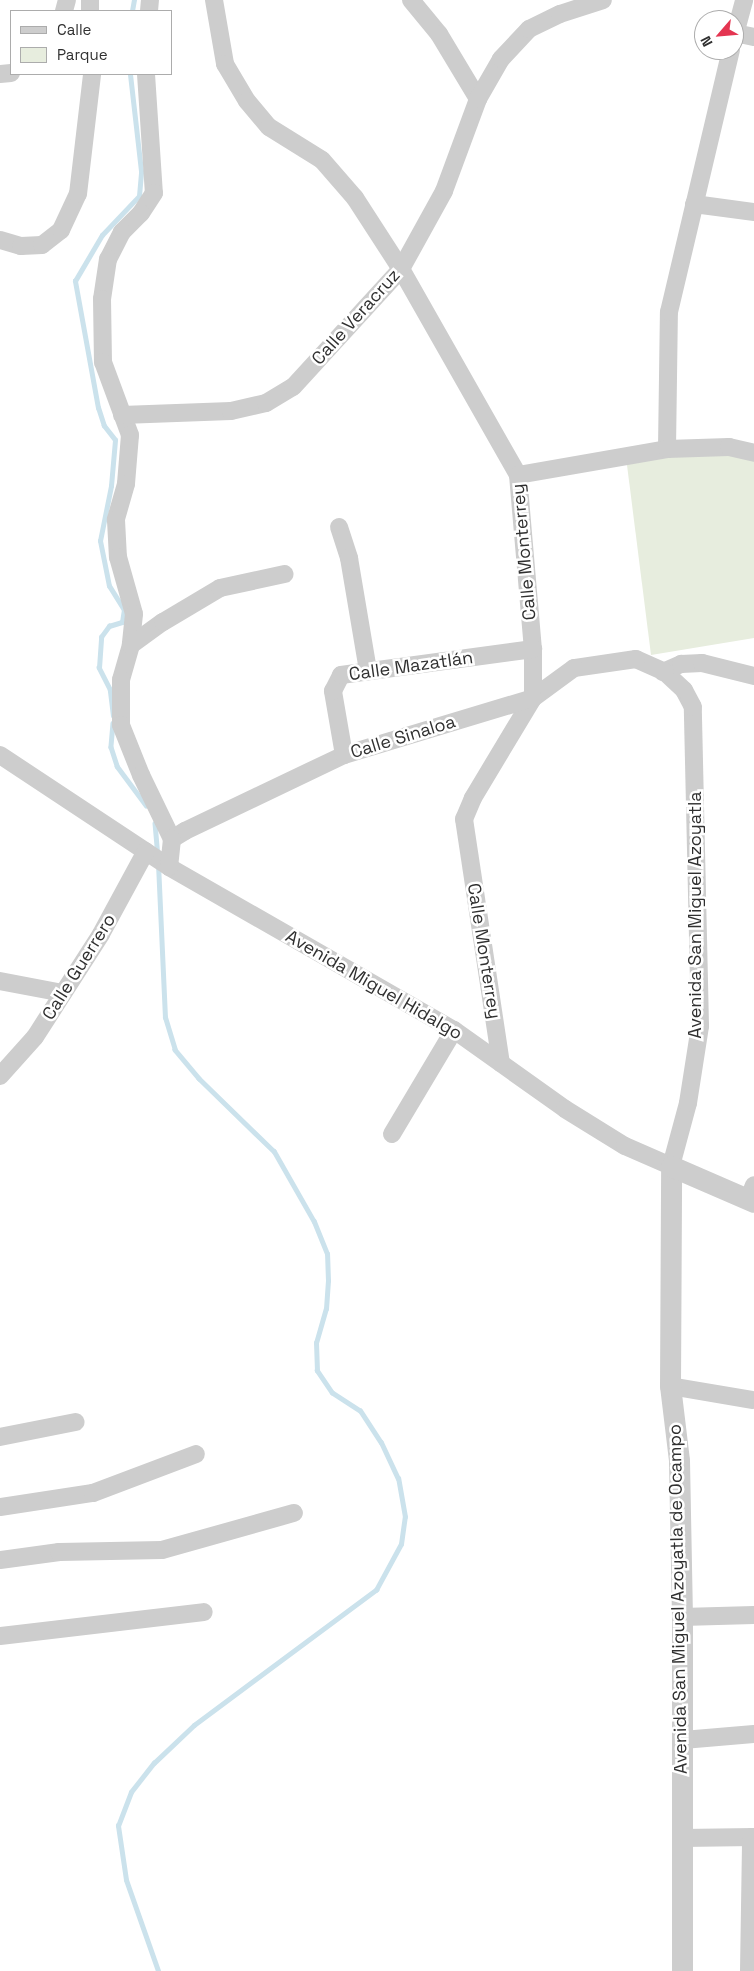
<!DOCTYPE html>
<html>
<head>
<meta charset="utf-8">
<style>
	body { margin:0 }
	#map { position:relative; width:754px; height:1971px; overflow:hidden; background:#fff; font-family:"Space Grotesk",sans-serif }
	div>[style] { position:absolute }
	.green>* { inset:0; background:#e7edde }
	.stream>* { height:4.5px; margin:-2.25px; padding:0 2.25px; transform-origin:2.25px; border-radius:2.25px; background:#cbe2ec }
	.minor>* { height:18px; margin:-9px; padding:0 9px; transform-origin:9px; border-radius:9px; background:#cdcdcd }
	.tertiary>* { height:21px; margin:-10.5px; padding:0 10.5px; transform-origin:10.5px; border-radius:10.5px; background:#cdcdcd }
	span { translate:-50% -50%; white-space:nowrap; text-align:center; line-height:1.15; -webkit-text-stroke:5px #fff; paint-order:stroke }
	.street-label { font-size:18px; color:#303030 }
	.legend { position:absolute; left:10px; top:10px; width:162px; height:65px; box-sizing:border-box; background:#fff; border:1px solid #acacac; margin:0; padding:6px 9px; list-style:none; font-size:15px; color:#303030 }
	.legend li { display:flex; align-items:center; gap:10px; height:25px }
	.legend b { width:25px; border:1px solid #acacac }
	.north { position:absolute; left:694px; top:10px; width:50px; height:50px; box-sizing:border-box; background:#fff; border:1px solid #acacac; border-radius:50%; rotate:243deg; font-size:14px; font-weight:700; line-height:20px; text-align:center; color:#303030 }
	.north::after { content:''; display:block; margin:auto; width:18px; height:22px; background:#e43551; clip-path:polygon(50% 0,100% 100%,50% 72%,0 100%) }
</style>
</head>
<body>
<div id="map">
	<div class="green">
		<i style="clip-path:polygon(734px 451px,754px 461px,754px 638px,651px 655px,626px 457px)"></i>
	</div>
	<div class="stream">
		<i style="left:132px;top:11px;width:11px;rotate:-80deg"></i>
		<i style="left:113px;top:716px;width:26px;rotate:-97deg"></i>
		<i style="left:110px;top:690px;width:25px;rotate:-117deg"></i>
		<i style="left:99px;top:668px;width:31px;rotate:-86deg"></i>
		<i style="left:101px;top:637px;width:14px;rotate:-54deg"></i>
		<i style="left:109px;top:626px;width:14px;rotate:-17deg"></i>
		<i style="left:122px;top:622px;width:12px;rotate:-81deg"></i>
		<i style="left:124px;top:610px;width:28px;rotate:-122deg"></i>
		<i style="left:109px;top:586px;width:46px;rotate:-101.3deg"></i>
		<i style="left:100px;top:541px;width:56px;rotate:-78.7deg"></i>
		<i style="left:111px;top:486px;width:46px;rotate:-85deg"></i>
		<i style="left:115px;top:440px;width:18px;rotate:-128deg"></i>
		<i style="left:104px;top:426px;width:19px;rotate:-108deg"></i>
		<i style="left:98px;top:408px;width:129px;rotate:-100.3deg"></i>
		<i style="left:75px;top:281px;width:53px;rotate:-59.6deg"></i>
		<i style="left:102px;top:235px;width:54px;rotate:-46.5deg"></i>
		<i style="left:139px;top:196px;width:25px;rotate:-85deg"></i>
		<i style="left:141px;top:171px;width:98px;rotate:-96.5deg"></i>
		<i style="left:113px;top:723px;width:24px;rotate:95deg"></i>
		<i style="left:111px;top:747px;width:20px;rotate:72deg"></i>
		<i style="left:117px;top:766px;width:49px;rotate:53.4deg"></i>
		<i style="left:155px;top:823px;width:32px;rotate:85deg"></i>
		<i style="left:158px;top:1971px;width:96px;rotate:-109.4deg"></i>
		<i style="left:126px;top:1880px;width:55px;rotate:-98.4deg"></i>
		<i style="left:118px;top:1826px;width:36px;rotate:-69deg"></i>
		<i style="left:131px;top:1792px;width:37px;rotate:-52deg"></i>
		<i style="left:154px;top:1763px;width:55px;rotate:-43.5deg"></i>
		<i style="left:194px;top:1725px;width:227px;rotate:-36.6deg"></i>
		<i style="left:376px;top:1590px;width:52px;rotate:-61.5deg"></i>
		<i style="left:401px;top:1544px;width:27px;rotate:-82deg"></i>
		<i style="left:405px;top:1517px;width:39px;rotate:-100deg"></i>
		<i style="left:398px;top:1479px;width:40px;rotate:-115deg"></i>
		<i style="left:381px;top:1443px;width:38px;rotate:-123deg"></i>
		<i style="left:360px;top:1411px;width:33px;rotate:-147deg"></i>
		<i style="left:332px;top:1393px;width:27px;rotate:-124deg"></i>
		<i style="left:317px;top:1371px;width:28px;rotate:-92deg"></i>
		<i style="left:316px;top:1343px;width:35px;rotate:-74deg"></i>
		<i style="left:326px;top:1309px;width:28px;rotate:-86deg"></i>
		<i style="left:328px;top:1281px;width:27px;rotate:-92deg"></i>
		<i style="left:327px;top:1254px;width:35px;rotate:-112deg"></i>
		<i style="left:314px;top:1222px;width:81px;rotate:-119.7deg"></i>
		<i style="left:274px;top:1152px;width:105px;rotate:-135.8deg"></i>
		<i style="left:199px;top:1079px;width:38px;rotate:-130deg"></i>
		<i style="left:175px;top:1050px;width:34px;rotate:-107deg"></i>
		<i style="left:165px;top:1018px;width:153px;rotate:-92.6deg"></i>
	</div>
	<div class="minor">
		<i style="left:90px;top:0;width:11px;rotate:90deg"></i>
		<i style="left:214px;top:0;width:65px;rotate:80.2deg"></i>
		<i style="left:225px;top:64px;width:43px;rotate:59.3deg"></i>
		<i style="left:247px;top:101px;width:34px;rotate:50deg"></i>
		<i style="left:269px;top:127px;width:62px;rotate:31.9deg"></i>
		<i style="left:322px;top:160px;width:50px;rotate:49deg"></i>
		<i style="left:355px;top:198px;width:85px;rotate:57.1deg"></i>
		<i style="left:401px;top:269px;width:237px;rotate:60.4deg"></i>
		<i style="left:518px;top:475px;width:175px;rotate:85.1deg"></i>
		<i style="left:533px;top:649px;width:49px;rotate:90deg"></i>
		<i style="left:533px;top:698px;width:117px;rotate:121deg"></i>
		<i style="left:473px;top:798px;width:23px;rotate:113deg"></i>
		<i style="left:464px;top:819px;width:247px;rotate:81.4deg"></i>
		<i style="left:411px;top:0;width:44px;rotate:50.5deg"></i>
		<i style="left:439px;top:34px;width:76px;rotate:59deg"></i>
		<i style="left:64px;top:11px;width:11px;rotate:-75deg"></i>
		<i style="left:149px;top:11px;width:11px;rotate:-85deg"></i>
		<i style="left:735px;top:33px;width:19px;rotate:12deg"></i>
		<i style="left:734px;top:38px;width:39px;rotate:-75deg"></i>
		<i style="left:0;top:74px;width:11px;rotate:-5deg"></i>
		<i style="left:146px;top:74px;width:119px;rotate:86.2deg"></i>
		<i style="left:154px;top:193px;width:24px;rotate:123deg"></i>
		<i style="left:141px;top:213px;width:27px;rotate:135deg"></i>
		<i style="left:122px;top:232px;width:30px;rotate:117deg"></i>
		<i style="left:108px;top:259px;width:40px;rotate:98.5deg"></i>
		<i style="left:102px;top:299px;width:63px;rotate:89.1deg"></i>
		<i style="left:103px;top:362px;width:78px;rotate:69.7deg"></i>
		<i style="left:130px;top:435px;width:49px;rotate:94.7deg"></i>
		<i style="left:126px;top:484px;width:37px;rotate:106deg"></i>
		<i style="left:116px;top:520px;width:37px;rotate:87deg"></i>
		<i style="left:118px;top:557px;width:59px;rotate:74.3deg"></i>
		<i style="left:134px;top:614px;width:31px;rotate:96deg"></i>
		<i style="left:131px;top:645px;width:36px;rotate:106deg"></i>
		<i style="left:121px;top:680px;width:45px;rotate:90deg"></i>
		<i style="left:121px;top:725px;width:54px;rotate:68.2deg"></i>
		<i style="left:141px;top:775px;width:71px;rotate:64.2deg"></i>
		<i style="left:694px;top:204px;width:61px;rotate:7.6deg"></i>
		<i style="left:0;top:240px;width:22px;rotate:16deg"></i>
		<i style="left:21px;top:246px;width:21px;rotate:-3deg"></i>
		<i style="left:42px;top:245px;width:24px;rotate:-38deg"></i>
		<i style="left:61px;top:230px;width:40px;rotate:-65deg"></i>
		<i style="left:78px;top:194px;width:121px;rotate:-83.3deg"></i>
		<i style="left:122px;top:415px;width:109px;rotate:-2.1deg"></i>
		<i style="left:231px;top:411px;width:36px;rotate:-13deg"></i>
		<i style="left:266px;top:403px;width:31px;rotate:-31deg"></i>
		<i style="left:293px;top:387px;width:160px;rotate:-47.5deg"></i>
		<i style="left:401px;top:269px;width:89px;rotate:-61.1deg"></i>
		<i style="left:444px;top:191px;width:98px;rotate:-69.7deg"></i>
		<i style="left:478px;top:99px;width:46px;rotate:-60.1deg"></i>
		<i style="left:501px;top:59px;width:41px;rotate:-47deg"></i>
		<i style="left:529px;top:29px;width:34px;rotate:-26deg"></i>
		<i style="left:560px;top:14px;width:45px;rotate:-18deg"></i>
		<i style="left:667px;top:449px;width:137px;rotate:-89.2deg"></i>
		<i style="left:669px;top:312px;width:269px;rotate:-76.7deg"></i>
		<i style="left:518px;top:475px;width:151px;rotate:-9.9deg"></i>
		<i style="left:667px;top:449px;width:62px;rotate:-1.8deg"></i>
		<i style="left:729px;top:447px;width:26px;rotate:13deg"></i>
		<i style="left:339px;top:527px;width:33px;rotate:72deg"></i>
		<i style="left:349px;top:558px;width:114px;rotate:80.4deg"></i>
		<i style="left:131px;top:645px;width:39px;rotate:-36deg"></i>
		<i style="left:163px;top:622px;width:66px;rotate:-30.8deg"></i>
		<i style="left:220px;top:588px;width:66px;rotate:-12.2deg"></i>
		<i style="left:663px;top:672px;width:20px;rotate:-24deg"></i>
		<i style="left:681px;top:664px;width:21px;rotate:-3deg"></i>
		<i style="left:702px;top:663px;width:54px;rotate:14deg"></i>
		<i style="left:0;top:755px;width:203px;rotate:33.5deg"></i>
		<i style="left:169px;top:867px;width:328px;rotate:29.8deg"></i>
		<i style="left:454px;top:1030px;width:136px;rotate:35.4deg"></i>
		<i style="left:565px;top:1109px;width:70px;rotate:31.7deg"></i>
		<i style="left:625px;top:1146px;width:50px;rotate:23.5deg"></i>
		<i style="left:671px;top:1166px;width:65px;rotate:-74.9deg"></i>
		<i style="left:688px;top:1103px;width:78px;rotate:-81.1deg"></i>
		<i style="left:700px;top:1026px;width:319px;rotate:-91.3deg"></i>
		<i style="left:693px;top:707px;width:19px;rotate:-118deg"></i>
		<i style="left:684px;top:690px;width:26px;rotate:-137deg"></i>
		<i style="left:665px;top:672px;width:32px;rotate:-156deg"></i>
		<i style="left:636px;top:659px;width:63px;rotate:171.7deg"></i>
		<i style="left:574px;top:668px;width:51px;rotate:143.8deg"></i>
		<i style="left:533px;top:698px;width:197px;rotate:163.2deg"></i>
		<i style="left:344px;top:755px;width:176px;rotate:154.5deg"></i>
		<i style="left:185px;top:831px;width:15px;rotate:148deg"></i>
		<i style="left:172px;top:839px;width:28px;rotate:96deg"></i>
		<i style="left:344px;top:755px;width:65px;rotate:-99.8deg"></i>
		<i style="left:333px;top:691px;width:18px;rotate:-63deg"></i>
		<i style="left:341px;top:675px;width:194px;rotate:-7.7deg"></i>
		<i style="left:0;top:981px;width:64px;rotate:10.8deg"></i>
		<i style="left:0;top:1076px;width:52px;rotate:-48.1deg"></i>
		<i style="left:35px;top:1037px;width:122px;rotate:-57.3deg"></i>
		<i style="left:101px;top:934px;width:94px;rotate:-61.5deg"></i>
		<i style="left:392px;top:1134px;width:121px;rotate:-59.2deg"></i>
		<i style="left:748px;top:1200px;width:16px;rotate:-68deg"></i>
		<i style="left:670px;top:1386px;width:83px;rotate:9.7deg"></i>
		<i style="left:0;top:1437px;width:77px;rotate:-11.2deg"></i>
		<i style="left:0;top:1507px;width:94px;rotate:-8.6deg"></i>
		<i style="left:93px;top:1493px;width:110px;rotate:-20.7deg"></i>
		<i style="left:0;top:1560px;width:60px;rotate:-7.7deg"></i>
		<i style="left:59px;top:1552px;width:103px;rotate:-1.1deg"></i>
		<i style="left:162px;top:1550px;width:137px;rotate:-15.7deg"></i>
		<i style="left:682px;top:1617px;width:72px;rotate:-1.6deg"></i>
		<i style="left:0;top:1636px;width:205px;rotate:-6.7deg"></i>
		<i style="left:683px;top:1740px;width:71px;rotate:-4.8deg"></i>
		<i style="left:682px;top:1838px;width:72px;rotate:-0.8deg"></i>
		<i style="left:749px;top:1971px;width:134px;rotate:-89.1deg"></i>
	</div>
	<div class="tertiary">
		<i style="left:682px;top:1971px;width:354px;rotate:-90deg"></i>
		<i style="left:682px;top:1617px;width:157px;rotate:-91.1deg"></i>
		<i style="left:679px;top:1460px;width:75px;rotate:-96.9deg"></i>
		<i style="left:670px;top:1386px;width:220px;rotate:-89.7deg"></i>
		<i style="left:671px;top:1166px;width:90px;rotate:23.4deg"></i>
	</div>
	<div class="street-label">
		<span style="left:356px;top:317px;rotate:-48deg">Calle Veracruz</span>
		<span style="left:524px;top:552px;rotate:-95deg">Calle Monterrey</span>
		<span style="left:411px;top:666px;rotate:-8deg">Calle Mazatlán</span>
		<span style="left:403px;top:737px;rotate:-17deg">Calle Sinaloa</span>
		<span style="left:695px;top:915px;rotate:-90deg">Avenida San Miguel Azoyatla</span>
		<span style="left:484px;top:951px;rotate:81deg">Calle Monterrey</span>
		<span style="left:79px;top:967px;rotate:-58deg">Calle Guerrero</span>
		<span style="left:374px;top:985px;rotate:30deg">Avenida Miguel Hidalgo</span>
		<span style="left:678px;top:1599px;rotate:-91deg">Avenida San Miguel Azoyatla de Ocampo</span>
	</div>
	<ul class="legend">
	<li><b style="height:6px;background:#cdcdcd"></b>Calle</li>
	<li><b style="height:14px;background:#e7edde"></b>Parque</li>
	</ul>
	<div class="north">N</div>
</div>
</body>
</html>
